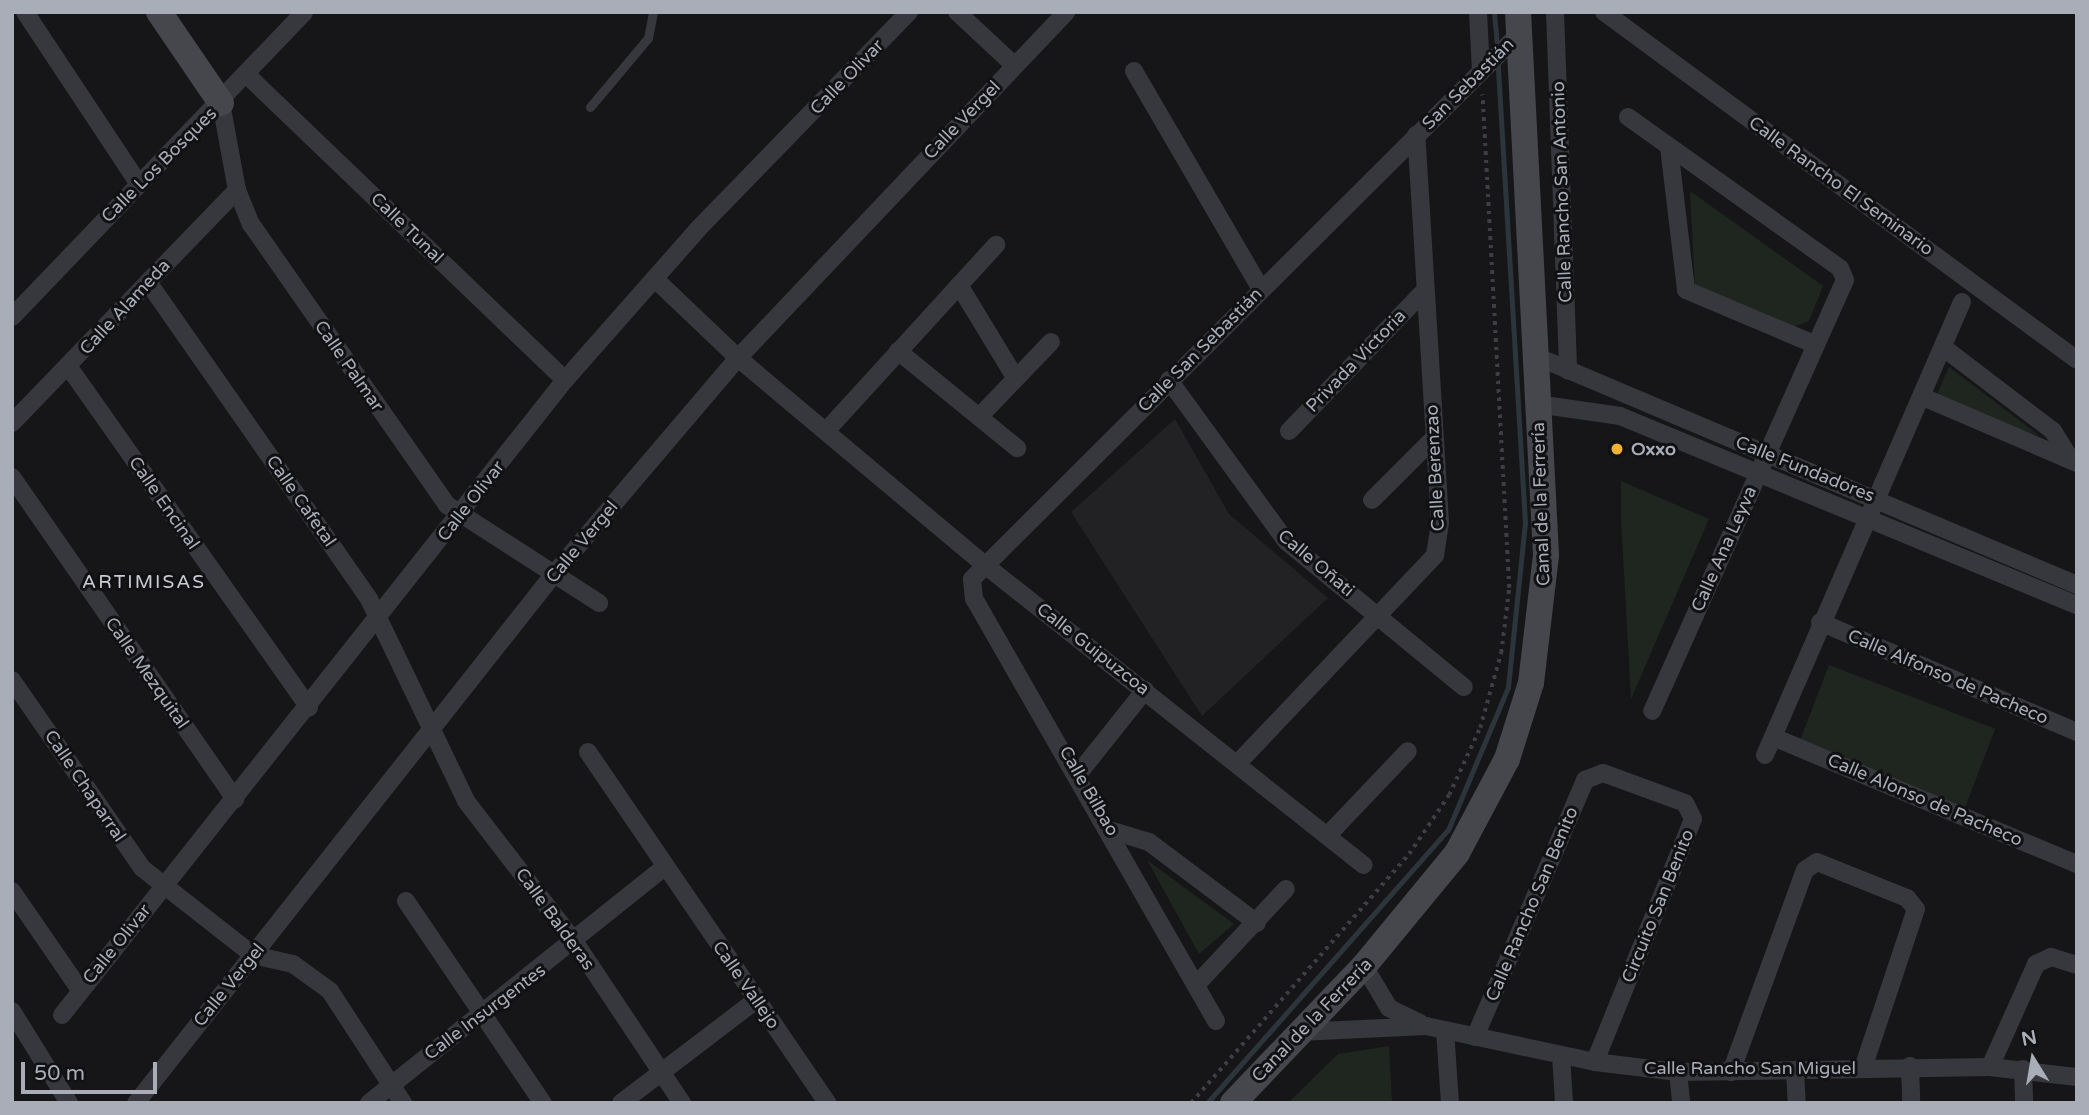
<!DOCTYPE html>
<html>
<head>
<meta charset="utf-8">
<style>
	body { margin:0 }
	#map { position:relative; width:2089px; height:1115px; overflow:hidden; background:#161618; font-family:"Varela Round",sans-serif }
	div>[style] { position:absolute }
	.built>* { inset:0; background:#222225 }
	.green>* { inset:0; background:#1e261f; transform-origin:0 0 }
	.stream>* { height:5px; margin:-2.5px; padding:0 2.5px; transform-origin:2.5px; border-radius:2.5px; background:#2c353c }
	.path>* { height:3.5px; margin-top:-1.75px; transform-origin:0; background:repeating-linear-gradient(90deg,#3d3f44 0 3.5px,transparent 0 8.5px) }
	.lane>* { height:9px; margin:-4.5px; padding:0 4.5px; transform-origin:4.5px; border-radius:4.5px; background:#37383d }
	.street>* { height:18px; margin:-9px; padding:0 9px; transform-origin:9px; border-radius:9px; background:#37383d }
	.secondary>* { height:26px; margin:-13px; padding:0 13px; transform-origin:13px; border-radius:13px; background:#45474d }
	.dots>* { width:19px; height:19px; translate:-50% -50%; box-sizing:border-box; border:4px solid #111113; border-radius:50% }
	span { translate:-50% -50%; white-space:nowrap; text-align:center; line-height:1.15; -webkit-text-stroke:6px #111113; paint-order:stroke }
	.street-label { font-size:18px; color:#a8adb8 }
	.poi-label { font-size:18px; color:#a8adb8; font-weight:700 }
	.left { translate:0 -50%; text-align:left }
	.neighbourhood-label { font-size:19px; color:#c9ccd4; letter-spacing:2px }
	.frame { position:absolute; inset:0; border:14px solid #a8adb8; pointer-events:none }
	.north { position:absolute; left:1998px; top:1024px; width:70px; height:70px; -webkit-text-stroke:5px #111113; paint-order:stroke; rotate:349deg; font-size:19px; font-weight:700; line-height:28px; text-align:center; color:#a8adb8 }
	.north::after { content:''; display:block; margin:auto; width:24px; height:32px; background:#a8adb8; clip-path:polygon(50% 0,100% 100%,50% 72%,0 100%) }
	.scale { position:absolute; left:21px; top:1062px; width:136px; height:32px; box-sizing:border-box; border:4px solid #a8adb8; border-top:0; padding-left:9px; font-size:21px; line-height:24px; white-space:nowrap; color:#a8adb8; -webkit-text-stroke:5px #111113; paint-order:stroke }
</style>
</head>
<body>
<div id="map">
	<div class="built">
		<i style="clip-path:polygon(1175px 419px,1229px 514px,1328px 598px,1202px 716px,1071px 512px)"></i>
	</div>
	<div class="green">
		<i style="clip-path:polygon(1690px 191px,1823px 286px,1809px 321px,1786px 330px,1695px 289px)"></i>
		<i style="clip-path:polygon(1949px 367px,2040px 436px,1934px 401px)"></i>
		<i style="clip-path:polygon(1621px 481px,1709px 519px,1631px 699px,1621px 518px)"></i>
		<i style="left:1829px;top:665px;width:178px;height:85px;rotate:21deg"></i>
		<i style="clip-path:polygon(1147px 860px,1234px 924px,1199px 954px)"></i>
		<i style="clip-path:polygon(1389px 1046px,1392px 1103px,1288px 1103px,1338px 1054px)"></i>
	</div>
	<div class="stream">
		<i style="left:1494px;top:12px;width:38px;rotate:85deg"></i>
		<i style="left:1207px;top:1103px;width:364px;rotate:-48.6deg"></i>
		<i style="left:1448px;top:830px;width:155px;rotate:-67.2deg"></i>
		<i style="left:1508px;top:687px;width:165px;rotate:-84.1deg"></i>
		<i style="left:1525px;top:523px;width:461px;rotate:-93.4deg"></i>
	</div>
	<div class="path">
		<i style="left:1191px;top:1103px;width:331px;rotate:-48.8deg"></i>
		<i style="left:1409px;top:854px;width:71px;rotate:-55.9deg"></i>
		<i style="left:1449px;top:795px;width:74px;rotate:-65.2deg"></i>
		<i style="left:1480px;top:728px;width:78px;rotate:-74.4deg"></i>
		<i style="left:1501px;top:653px;width:65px;rotate:-83deg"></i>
		<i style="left:1509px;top:588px;width:494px;rotate:-93.1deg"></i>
	</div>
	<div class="lane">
		<i style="left:590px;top:107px;width:90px;rotate:-50deg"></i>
		<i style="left:648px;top:38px;width:26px;rotate:-79deg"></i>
	</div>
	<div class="street">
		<i style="left:25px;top:12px;width:206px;rotate:56.5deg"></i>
		<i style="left:957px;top:12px;width:78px;rotate:42.9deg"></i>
		<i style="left:1478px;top:12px;width:60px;rotate:87.1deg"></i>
		<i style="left:1555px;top:12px;width:359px;rotate:87.9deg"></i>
		<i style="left:1604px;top:12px;width:587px;rotate:36.34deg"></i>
		<i style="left:1134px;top:71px;width:252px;rotate:59.8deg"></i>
		<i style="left:248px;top:76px;width:439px;rotate:43.8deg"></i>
		<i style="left:221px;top:103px;width:88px;rotate:79.6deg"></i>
		<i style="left:237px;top:190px;width:37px;rotate:68deg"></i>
		<i style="left:251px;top:224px;width:343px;rotate:55.1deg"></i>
		<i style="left:447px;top:505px;width:181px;rotate:32.8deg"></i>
		<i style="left:1628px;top:117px;width:260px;rotate:35.5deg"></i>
		<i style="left:1840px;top:268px;width:13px;rotate:67deg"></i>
		<i style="left:1845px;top:280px;width:472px;rotate:114.1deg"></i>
		<i style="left:1669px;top:147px;width:144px;rotate:83.2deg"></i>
		<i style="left:1686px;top:290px;width:141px;rotate:22.9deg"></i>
		<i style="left:655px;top:279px;width:115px;rotate:43.6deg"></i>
		<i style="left:738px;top:358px;width:322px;rotate:40deg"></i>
		<i style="left:985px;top:565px;width:483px;rotate:38.4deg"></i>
		<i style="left:148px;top:282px;width:386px;rotate:55.1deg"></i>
		<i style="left:369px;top:599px;width:224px;rotate:64.3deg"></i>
		<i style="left:466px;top:801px;width:180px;rotate:52.4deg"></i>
		<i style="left:576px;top:944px;width:191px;rotate:56.3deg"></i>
		<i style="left:959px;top:285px;width:108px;rotate:58.7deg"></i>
		<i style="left:12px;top:317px;width:422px;rotate:-46.2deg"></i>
		<i style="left:1944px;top:348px;width:137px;rotate:37.3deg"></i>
		<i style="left:2053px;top:431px;width:34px;rotate:58deg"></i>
		<i style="left:898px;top:351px;width:154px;rotate:39.2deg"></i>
		<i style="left:1533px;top:355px;width:591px;rotate:22.92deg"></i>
		<i style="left:68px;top:366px;width:418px;rotate:54.8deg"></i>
		<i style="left:1169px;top:380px;width:199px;rotate:54deg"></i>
		<i style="left:1286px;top:541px;width:230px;rotate:39.4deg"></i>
		<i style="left:1923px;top:397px;width:168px;rotate:23.2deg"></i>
		<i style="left:1537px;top:404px;width:84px;rotate:8.2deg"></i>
		<i style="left:1620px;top:416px;width:495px;rotate:22.5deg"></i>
		<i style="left:979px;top:417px;width:104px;rotate:-46.2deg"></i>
		<i style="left:12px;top:423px;width:324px;rotate:-46deg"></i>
		<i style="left:827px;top:430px;width:251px;rotate:-47.6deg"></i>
		<i style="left:1289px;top:431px;width:194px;rotate:-46deg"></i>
		<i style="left:12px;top:477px;width:392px;rotate:55.3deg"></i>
		<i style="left:1372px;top:500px;width:88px;rotate:-45deg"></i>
		<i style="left:1820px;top:622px;width:280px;rotate:23.2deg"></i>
		<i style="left:12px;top:680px;width:229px;rotate:55.3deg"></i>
		<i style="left:142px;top:868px;width:141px;rotate:38.1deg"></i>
		<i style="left:253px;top:955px;width:41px;rotate:12.7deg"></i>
		<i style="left:293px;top:964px;width:46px;rotate:36.1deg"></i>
		<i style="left:330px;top:991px;width:134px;rotate:56.9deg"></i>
		<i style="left:1773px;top:737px;width:329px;rotate:22.7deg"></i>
		<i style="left:588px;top:752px;width:425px;rotate:55.7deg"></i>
		<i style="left:1765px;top:755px;width:494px;rotate:-66.5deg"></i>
		<i style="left:1237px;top:764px;width:288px;rotate:-46.5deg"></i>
		<i style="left:1435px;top:555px;width:33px;rotate:-81deg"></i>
		<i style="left:1440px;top:522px;width:388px;rotate:-93.5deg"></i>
		<i style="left:1079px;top:773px;width:106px;rotate:-51.5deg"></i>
		<i style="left:1113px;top:831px;width:38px;rotate:17deg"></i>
		<i style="left:1149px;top:842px;width:135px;rotate:36.9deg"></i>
		<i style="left:1327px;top:836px;width:117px;rotate:-46.4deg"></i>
		<i style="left:12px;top:891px;width:120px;rotate:55.5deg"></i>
		<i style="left:406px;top:901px;width:244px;rotate:55.9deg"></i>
		<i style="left:1364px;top:966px;width:49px;rotate:59.2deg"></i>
		<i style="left:1389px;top:1008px;width:34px;rotate:26deg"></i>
		<i style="left:1197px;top:984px;width:130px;rotate:-46.9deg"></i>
		<i style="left:12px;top:1011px;width:108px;rotate:58.2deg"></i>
		<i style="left:62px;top:1015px;width:810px;rotate:-51.62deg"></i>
		<i style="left:565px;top:380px;width:201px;rotate:-48.6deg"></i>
		<i style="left:698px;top:229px;width:303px;rotate:-45.8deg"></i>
		<i style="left:1216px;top:1021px;width:486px;rotate:-119.8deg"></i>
		<i style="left:974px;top:599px;width:20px;rotate:-96deg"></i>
		<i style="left:972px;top:579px;width:775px;rotate:-44.9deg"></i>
		<i style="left:1445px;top:1030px;width:73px;rotate:86.1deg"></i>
		<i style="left:1299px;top:1032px;width:127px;rotate:-2.7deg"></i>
		<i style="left:1426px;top:1026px;width:173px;rotate:12deg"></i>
		<i style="left:1595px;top:1062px;width:84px;rotate:6.9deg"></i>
		<i style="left:1678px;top:1072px;width:312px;rotate:-0.9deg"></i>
		<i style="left:1990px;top:1067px;width:88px;rotate:6.6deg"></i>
		<i style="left:1475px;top:1037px;width:280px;rotate:-66.8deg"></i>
		<i style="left:1585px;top:780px;width:19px;rotate:-21deg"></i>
		<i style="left:1603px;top:773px;width:87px;rotate:20.1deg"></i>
		<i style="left:1685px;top:803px;width:18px;rotate:63deg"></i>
		<i style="left:1693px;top:819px;width:262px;rotate:112deg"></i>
		<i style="left:1561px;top:1055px;width:48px;rotate:86.4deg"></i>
		<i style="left:1910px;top:1066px;width:37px;rotate:88deg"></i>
		<i style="left:1990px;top:1067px;width:113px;rotate:-65.9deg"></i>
		<i style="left:2036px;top:964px;width:17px;rotate:-25deg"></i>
		<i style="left:2051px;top:957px;width:27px;rotate:17deg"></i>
		<i style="left:2023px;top:1069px;width:34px;rotate:88deg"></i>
		<i style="left:1795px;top:1070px;width:33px;rotate:87deg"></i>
		<i style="left:1678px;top:1072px;width:31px;rotate:84deg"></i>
		<i style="left:1731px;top:1072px;width:215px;rotate:-69.9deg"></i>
		<i style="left:1805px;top:870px;width:14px;rotate:-34deg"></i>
		<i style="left:1817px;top:862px;width:97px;rotate:21.8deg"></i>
		<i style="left:1907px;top:898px;width:14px;rotate:51deg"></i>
		<i style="left:1916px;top:909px;width:168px;rotate:108.4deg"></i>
		<i style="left:136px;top:1103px;width:674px;rotate:-51.69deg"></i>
		<i style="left:554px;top:574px;width:284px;rotate:-49.6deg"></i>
		<i style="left:738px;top:358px;width:477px;rotate:-46.5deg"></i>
		<i style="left:369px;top:1103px;width:379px;rotate:-38.6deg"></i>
		<i style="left:621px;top:1103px;width:170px;rotate:-37.3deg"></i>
	</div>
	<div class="secondary">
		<i style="left:159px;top:12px;width:110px;rotate:55.7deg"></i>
		<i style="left:1233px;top:1103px;width:190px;rotate:-46.3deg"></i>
		<i style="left:1364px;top:966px;width:146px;rotate:-50.5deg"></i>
		<i style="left:1457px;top:853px;width:106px;rotate:-62deg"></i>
		<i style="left:1507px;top:759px;width:80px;rotate:-72.5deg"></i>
		<i style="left:1531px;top:683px;width:129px;rotate:-83.3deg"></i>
		<i style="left:1546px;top:555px;width:544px;rotate:-92.95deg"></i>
	</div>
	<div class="dots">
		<i style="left:1617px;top:449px;background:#f2b134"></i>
	</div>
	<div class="street-label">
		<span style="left:847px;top:77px;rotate:-46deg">Calle Olivar</span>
		<span style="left:1468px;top:84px;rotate:-45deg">San Sebastián</span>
		<span style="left:962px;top:120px;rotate:-46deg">Calle Vergel</span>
		<span style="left:159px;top:165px;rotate:-45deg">Calle Los Bosques</span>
		<span style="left:1841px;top:186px;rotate:36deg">Calle Rancho El Seminario</span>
		<span style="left:1562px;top:192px;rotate:-92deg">Calle Rancho San Antonio</span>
		<span style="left:407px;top:228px;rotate:44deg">Calle Tunal</span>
		<span style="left:125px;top:307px;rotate:-47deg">Calle Alameda</span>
		<span style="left:1200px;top:350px;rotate:-45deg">Calle San Sebastián</span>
		<span style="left:1356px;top:361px;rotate:-46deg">Privada Victoria</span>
		<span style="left:349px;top:366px;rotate:55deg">Calle Palmar</span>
		<span style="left:1435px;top:468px;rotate:-93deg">Calle Berenzao</span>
		<span style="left:1805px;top:469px;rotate:22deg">Calle Fundadores</span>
		<span style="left:301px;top:501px;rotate:55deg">Calle Cafetal</span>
		<span style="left:471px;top:501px;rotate:-52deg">Calle Olivar</span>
		<span style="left:164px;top:503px;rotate:55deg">Calle Encinal</span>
		<span style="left:1541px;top:504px;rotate:-92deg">Canal de la Ferrería</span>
		<span style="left:582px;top:542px;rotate:-50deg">Calle Vergel</span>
		<span style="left:1724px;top:549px;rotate:-66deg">Calle Ana Leyva</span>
		<span style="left:1316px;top:563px;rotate:40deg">Calle Oñati</span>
		<span style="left:1093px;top:649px;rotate:38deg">Calle Guipuzcoa</span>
		<span style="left:147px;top:673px;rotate:55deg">Calle Mezquital</span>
		<span style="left:1948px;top:677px;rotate:23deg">Calle Alfonso de Pacheco</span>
		<span style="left:85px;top:786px;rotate:56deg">Calle Chaparral</span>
		<span style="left:1089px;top:791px;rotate:60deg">Calle Bilbao</span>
		<span style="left:1925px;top:800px;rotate:23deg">Calle Alonso de Pacheco</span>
		<span style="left:1532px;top:904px;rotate:-67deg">Calle Rancho San Benito</span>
		<span style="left:1658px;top:906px;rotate:-68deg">Circuito San Benito</span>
		<span style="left:555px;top:919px;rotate:54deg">Calle Balderas</span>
		<span style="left:117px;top:944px;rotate:-51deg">Calle Olivar</span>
		<span style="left:229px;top:985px;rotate:-51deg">Calle Vergel</span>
		<span style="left:746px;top:985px;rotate:55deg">Calle Vallejo</span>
		<span style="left:485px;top:1012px;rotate:-37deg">Calle Insurgentes</span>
		<span style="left:1312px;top:1020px;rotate:-46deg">Canal de la Ferrería</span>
		<span style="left:1750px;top:1068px">Calle Rancho San Miguel</span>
	</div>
	<div class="poi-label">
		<span class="left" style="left:1631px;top:449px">Oxxo</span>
	</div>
	<div class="neighbourhood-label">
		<span style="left:144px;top:583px">ARTIMISAS</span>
	</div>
	<div class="frame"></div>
	<div class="north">N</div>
	<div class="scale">50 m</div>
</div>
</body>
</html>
